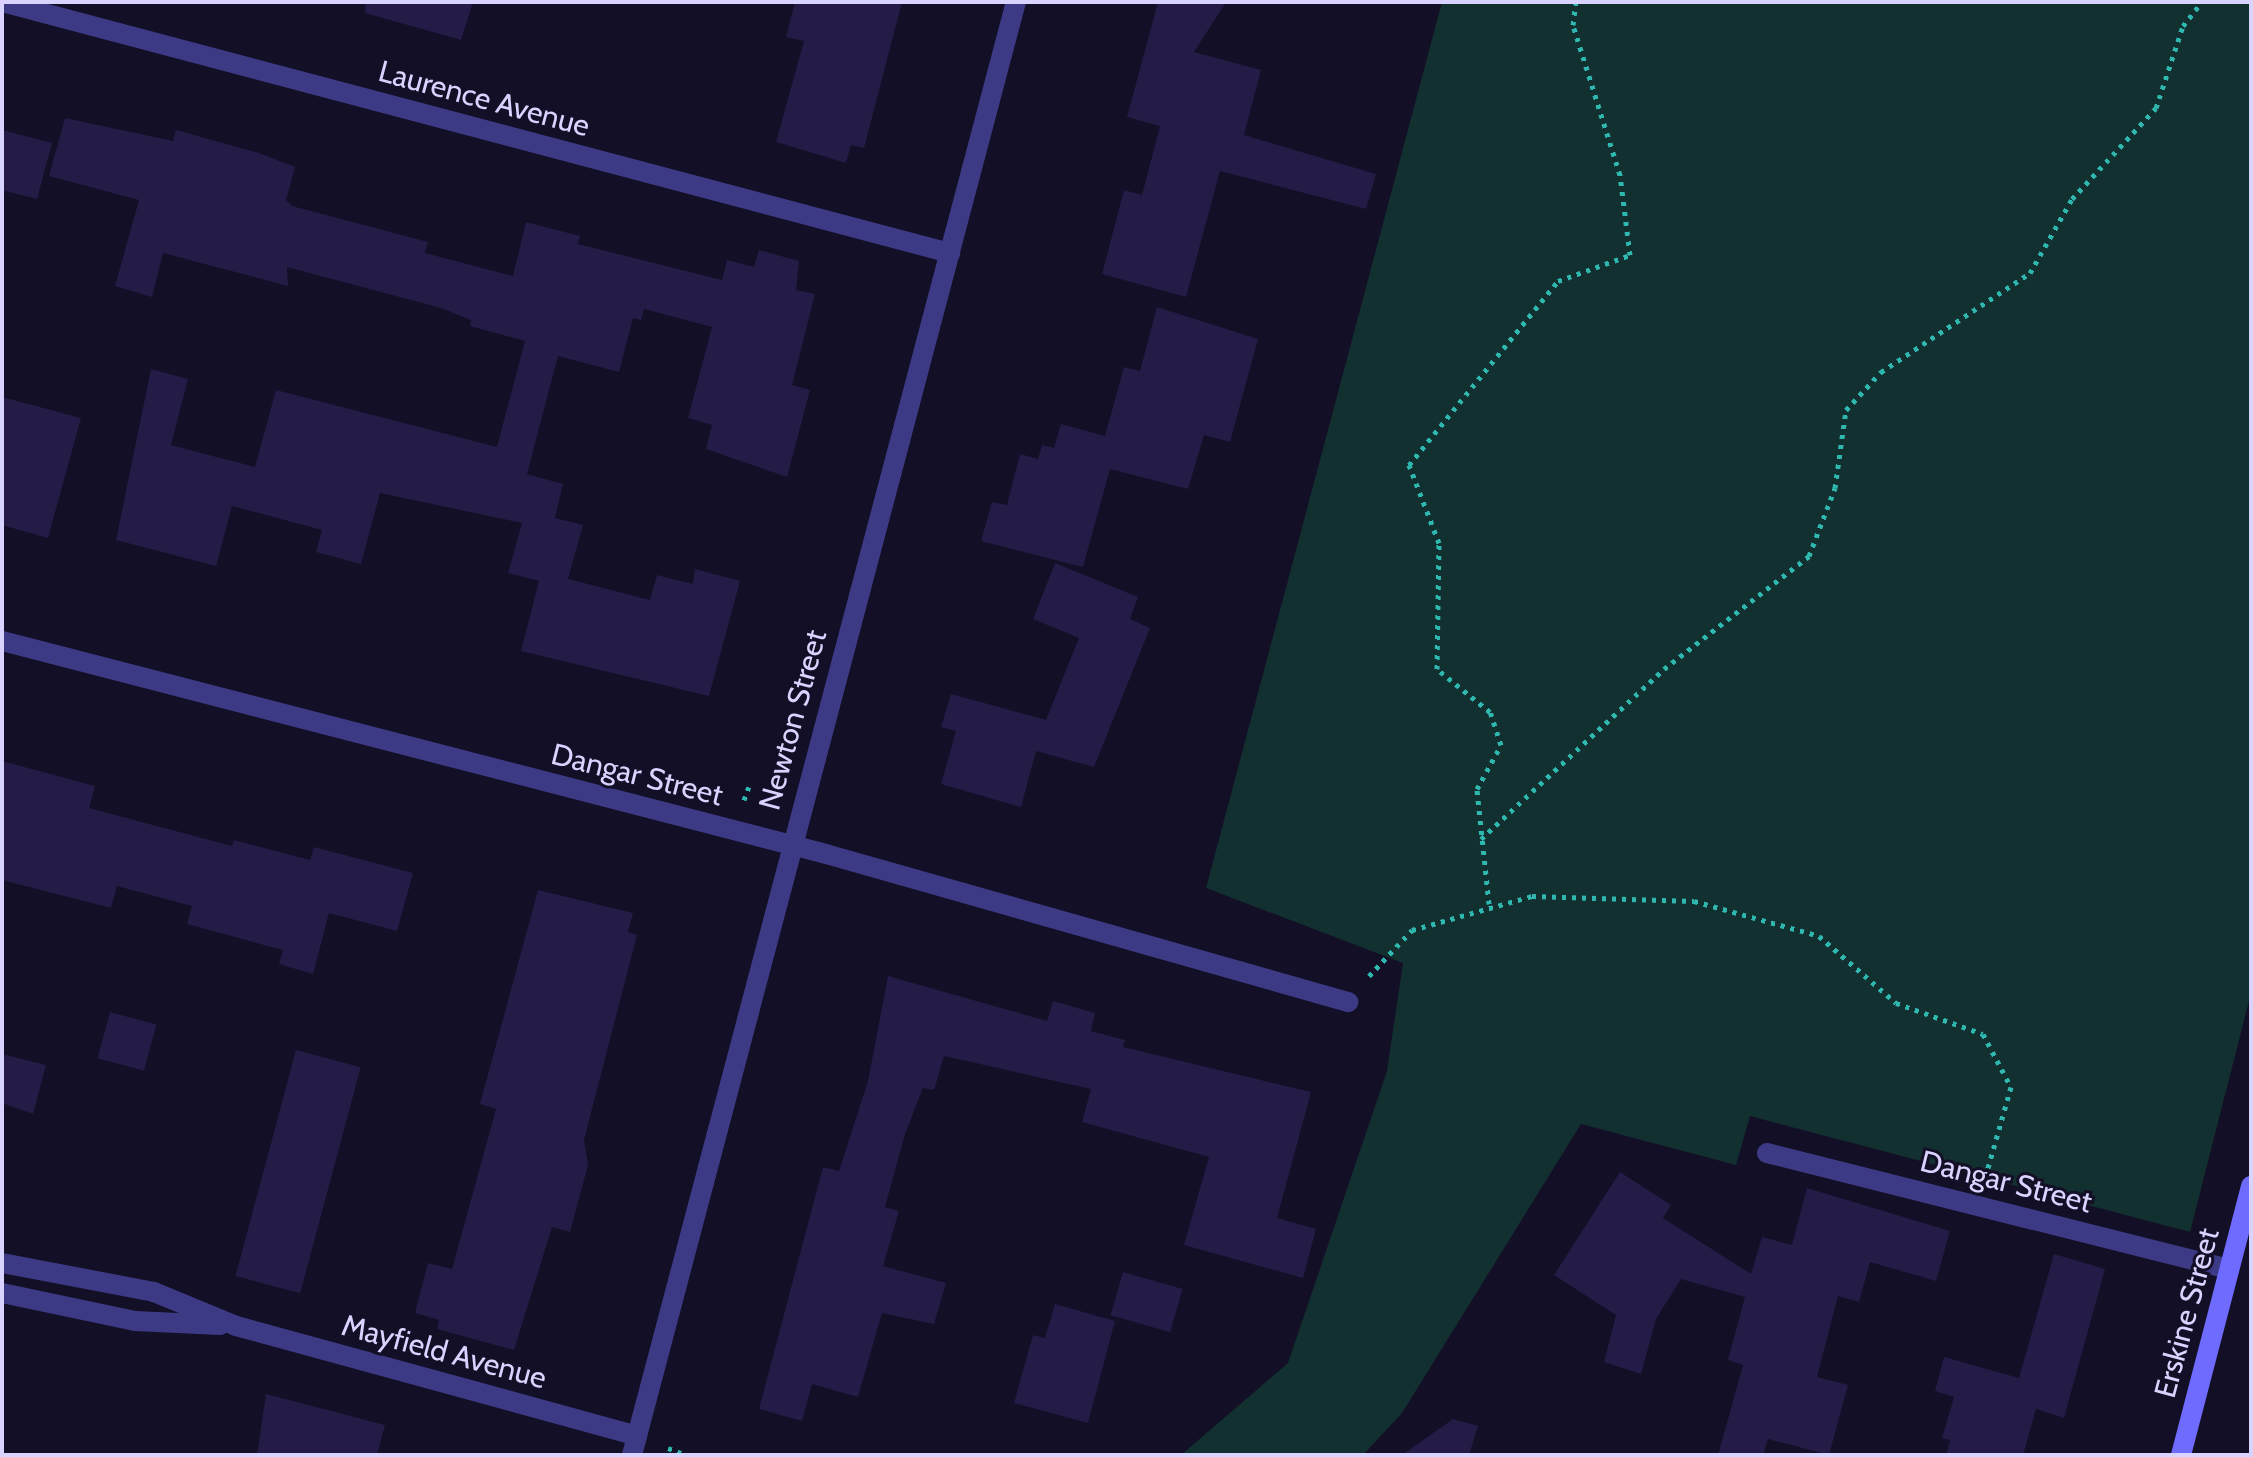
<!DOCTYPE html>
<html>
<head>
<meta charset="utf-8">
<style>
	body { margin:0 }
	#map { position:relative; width:2253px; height:1457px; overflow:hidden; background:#130f26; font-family:Cabin,sans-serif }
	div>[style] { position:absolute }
	.green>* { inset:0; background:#12302f }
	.building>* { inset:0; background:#241b47; transform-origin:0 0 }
	.path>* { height:5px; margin-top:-2.5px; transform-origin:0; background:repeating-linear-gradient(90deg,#2fb8b0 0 4px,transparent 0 10px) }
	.street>* { height:20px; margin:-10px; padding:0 10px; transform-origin:10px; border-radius:10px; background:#3d3a85 }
	.secondary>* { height:20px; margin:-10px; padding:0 10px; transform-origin:10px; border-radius:10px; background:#6f6bff }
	span { translate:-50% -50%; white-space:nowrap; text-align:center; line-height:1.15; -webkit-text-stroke:6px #130f26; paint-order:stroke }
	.street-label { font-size:30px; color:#d9d4ff }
	.frame { position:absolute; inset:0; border:4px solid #d9d4ff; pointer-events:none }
</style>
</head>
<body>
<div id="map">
	<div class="green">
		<i style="clip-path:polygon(1442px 2px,2251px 2px,2251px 993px,2190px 1232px,1750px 1116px,1736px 1165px,1581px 1124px,1402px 1413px,1363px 1455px,1181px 1455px,1288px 1363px,1387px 1071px,1403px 963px,1206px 888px)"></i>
	</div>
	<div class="building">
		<i style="clip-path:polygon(366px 2px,473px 2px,461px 40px,365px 13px)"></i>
		<i style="clip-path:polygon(795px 2px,902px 2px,864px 148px,851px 145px,846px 163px,776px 142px,804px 41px,786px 37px)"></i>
		<i style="clip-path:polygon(1158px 2px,1226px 2px,1194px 52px,1261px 70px,1244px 135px,1376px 174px,1366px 209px,1220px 171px,1186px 297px,1102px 274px,1124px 190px,1142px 195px,1160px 126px,1127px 117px)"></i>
		<i style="clip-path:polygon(65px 118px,173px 141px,176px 130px,259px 153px,295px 167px,286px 200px,292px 206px,428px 242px,425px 253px,513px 276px,526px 222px,580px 236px,578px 244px,722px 280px,727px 260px,754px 267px,759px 250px,799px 261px,796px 290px,815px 294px,792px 385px,810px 390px,787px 477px,706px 449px,712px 425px,688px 418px,712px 327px,644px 309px,641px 320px,633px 318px,619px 372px,558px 356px,527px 474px,563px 484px,555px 518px,583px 525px,568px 579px,650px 600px,657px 575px,693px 584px,695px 569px,740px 581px,709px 696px,521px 651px,539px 581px,508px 573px,522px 523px,380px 493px,361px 564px,316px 552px,322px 530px,232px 506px,216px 566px,116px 540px,151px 369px,188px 379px,171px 445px,255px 467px,276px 390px,497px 447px,525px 341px,470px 326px,471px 320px,441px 308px,287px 267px,288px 286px,163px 253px,152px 297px,115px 286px,139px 200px,49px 176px)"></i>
		<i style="clip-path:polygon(2px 130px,52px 143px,37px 199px,2px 190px)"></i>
		<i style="clip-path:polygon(1157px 307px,1258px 339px,1230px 442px,1204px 435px,1188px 489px,1110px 469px,1083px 567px,981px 541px,992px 502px,1007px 505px,1020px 454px,1038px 459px,1042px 445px,1054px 448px,1061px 424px,1105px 436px,1124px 367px,1140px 371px)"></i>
		<i style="clip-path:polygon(2px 397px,81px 418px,48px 538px,2px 525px)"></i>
		<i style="clip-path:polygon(1055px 563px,1138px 597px,1130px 619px,1150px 628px,1094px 767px,1036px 751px,1021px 807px,941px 784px,956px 731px,941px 727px,951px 694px,1046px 720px,1079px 638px,1033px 619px)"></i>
		<i style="clip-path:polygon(2px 761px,95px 786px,89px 808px,232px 846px,234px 840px,310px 860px,314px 847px,413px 873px,397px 931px,329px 913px,313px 974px,279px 964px,283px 950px,187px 924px,192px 906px,117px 886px,111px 908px,2px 880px)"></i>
		<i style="clip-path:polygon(538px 890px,633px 913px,628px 932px,637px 935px,584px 1140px,588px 1165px,570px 1232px,552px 1227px,514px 1350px,437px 1329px,439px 1320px,415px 1313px,428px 1263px,452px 1269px,496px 1109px,480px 1104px)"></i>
		<i style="clip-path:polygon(888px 976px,1047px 1021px,1053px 1001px,1095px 1013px,1091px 1031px,1125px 1040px,1123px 1047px,1311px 1092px,1277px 1218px,1316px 1229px,1303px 1278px,1184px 1245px,1209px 1157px,1082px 1122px,1091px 1089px,944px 1056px,934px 1090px,923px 1088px,905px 1134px,885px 1207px,899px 1211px,883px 1266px,946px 1283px,934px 1324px,882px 1313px,858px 1397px,812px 1384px,802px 1421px,759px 1409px,823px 1167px,839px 1171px,868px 1081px)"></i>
		<i style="left:110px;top:1012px;width:48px;height:48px;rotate:15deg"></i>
		<i style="left:296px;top:1050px;width:67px;height:234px;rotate:15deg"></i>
		<i style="clip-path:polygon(2px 1054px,46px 1065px,33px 1114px,2px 1103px)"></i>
		<i style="clip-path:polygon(1620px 1172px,1671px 1205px,1663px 1218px,1751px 1274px,1762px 1237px,1792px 1245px,1807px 1188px,1950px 1231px,1936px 1281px,1870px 1262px,1859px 1302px,1838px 1296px,1817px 1377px,1848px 1385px,1829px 1455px,1768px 1439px,1763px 1455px,1718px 1455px,1743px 1365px,1728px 1360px,1745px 1297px,1681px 1279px,1656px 1319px,1641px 1374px,1604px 1362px,1616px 1315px,1554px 1275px)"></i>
		<i style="clip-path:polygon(2054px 1254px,2105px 1269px,2064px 1418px,2036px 1409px,2023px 1455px,1946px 1455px,1950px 1440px,1942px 1438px,1954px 1397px,1935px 1391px,1944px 1357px,2019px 1378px)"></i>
		<i style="left:1123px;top:1272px;width:62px;height:45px;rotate:16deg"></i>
		<i style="clip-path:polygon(1055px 1304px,1115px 1321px,1088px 1423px,1014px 1403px,1033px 1335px,1045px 1338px)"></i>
		<i style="clip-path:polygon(266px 1394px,385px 1425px,377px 1455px,257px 1455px)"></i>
		<i style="clip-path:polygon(1453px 1419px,1478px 1426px,1469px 1455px,1402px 1455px)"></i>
	</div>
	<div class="path">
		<i style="left:744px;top:800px;width:15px;rotate:-70deg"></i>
		<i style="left:1481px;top:839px;width:250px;rotate:-42.9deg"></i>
		<i style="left:1664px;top:669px;width:184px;rotate:-37.9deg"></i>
		<i style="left:1809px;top:556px;width:73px;rotate:-69.1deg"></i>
		<i style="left:1835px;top:488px;width:79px;rotate:-82deg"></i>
		<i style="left:1846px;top:410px;width:52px;rotate:-47.4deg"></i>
		<i style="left:1881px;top:372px;width:179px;rotate:-33.6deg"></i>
		<i style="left:2030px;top:273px;width:85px;rotate:-60.4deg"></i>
		<i style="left:2072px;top:199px;width:124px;rotate:-47.3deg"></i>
		<i style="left:2156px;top:108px;width:86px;rotate:-71.8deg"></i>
		<i style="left:2183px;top:26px;width:31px;rotate:-52deg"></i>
		<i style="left:1489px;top:904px;width:116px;rotate:-96deg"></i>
		<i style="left:1477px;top:789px;width:50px;rotate:-61.4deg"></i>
		<i style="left:1501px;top:745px;width:35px;rotate:-108deg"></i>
		<i style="left:1490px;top:712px;width:68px;rotate:-140.9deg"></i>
		<i style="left:1437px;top:669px;width:126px;rotate:-89.1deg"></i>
		<i style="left:1439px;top:543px;width:84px;rotate:-111deg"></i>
		<i style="left:1409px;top:465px;width:237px;rotate:-51deg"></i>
		<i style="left:1558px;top:281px;width:77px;rotate:-19.9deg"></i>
		<i style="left:1630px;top:255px;width:81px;rotate:-97.1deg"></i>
		<i style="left:1620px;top:175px;width:157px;rotate:-107.4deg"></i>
		<i style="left:1573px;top:25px;width:23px;rotate:-83deg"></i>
		<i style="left:1369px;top:976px;width:63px;rotate:-46.9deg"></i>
		<i style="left:1412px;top:930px;width:125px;rotate:-15.8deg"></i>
		<i style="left:1532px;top:896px;width:162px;rotate:1.8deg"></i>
		<i style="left:1694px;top:901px;width:130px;rotate:15.6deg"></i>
		<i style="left:1819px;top:936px;width:102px;rotate:41deg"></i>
		<i style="left:1896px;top:1003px;width:92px;rotate:19.6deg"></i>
		<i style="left:1983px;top:1034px;width:60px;rotate:62.2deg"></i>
		<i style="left:2011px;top:1087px;width:91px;rotate:105.9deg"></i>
		<i style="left:668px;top:1448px;width:19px;rotate:21deg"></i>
	</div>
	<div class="street">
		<i style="left:2px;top:2px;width:981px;rotate:14.83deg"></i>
		<i style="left:2px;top:641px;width:851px;rotate:14.49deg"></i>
		<i style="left:826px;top:854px;width:543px;rotate:15.83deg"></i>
		<i style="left:1767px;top:1153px;width:476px;rotate:14.1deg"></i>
		<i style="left:2px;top:1263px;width:155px;rotate:10.8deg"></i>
		<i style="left:154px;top:1292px;width:89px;rotate:22.5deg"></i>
		<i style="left:236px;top:1326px;width:416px;rotate:15.3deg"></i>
		<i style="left:2px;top:1293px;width:136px;rotate:11.9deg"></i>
		<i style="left:135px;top:1321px;width:85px;rotate:2.7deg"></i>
		<i style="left:632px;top:1455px;width:1503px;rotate:-75.2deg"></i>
	</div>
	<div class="secondary">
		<i style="left:2181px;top:1455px;width:278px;rotate:-75.4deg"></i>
	</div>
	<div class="street-label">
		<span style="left:484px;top:99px;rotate:15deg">Laurence Avenue</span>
		<span style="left:793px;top:720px;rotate:-75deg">Newton Street</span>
		<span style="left:637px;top:775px;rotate:14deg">Dangar Street</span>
		<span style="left:2006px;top:1182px;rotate:14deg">Dangar Street</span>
		<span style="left:2187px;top:1313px;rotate:-75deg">Erskine Street</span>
		<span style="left:444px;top:1352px;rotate:15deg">Mayfield Avenue</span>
	</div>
	<div class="frame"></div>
</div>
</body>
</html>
